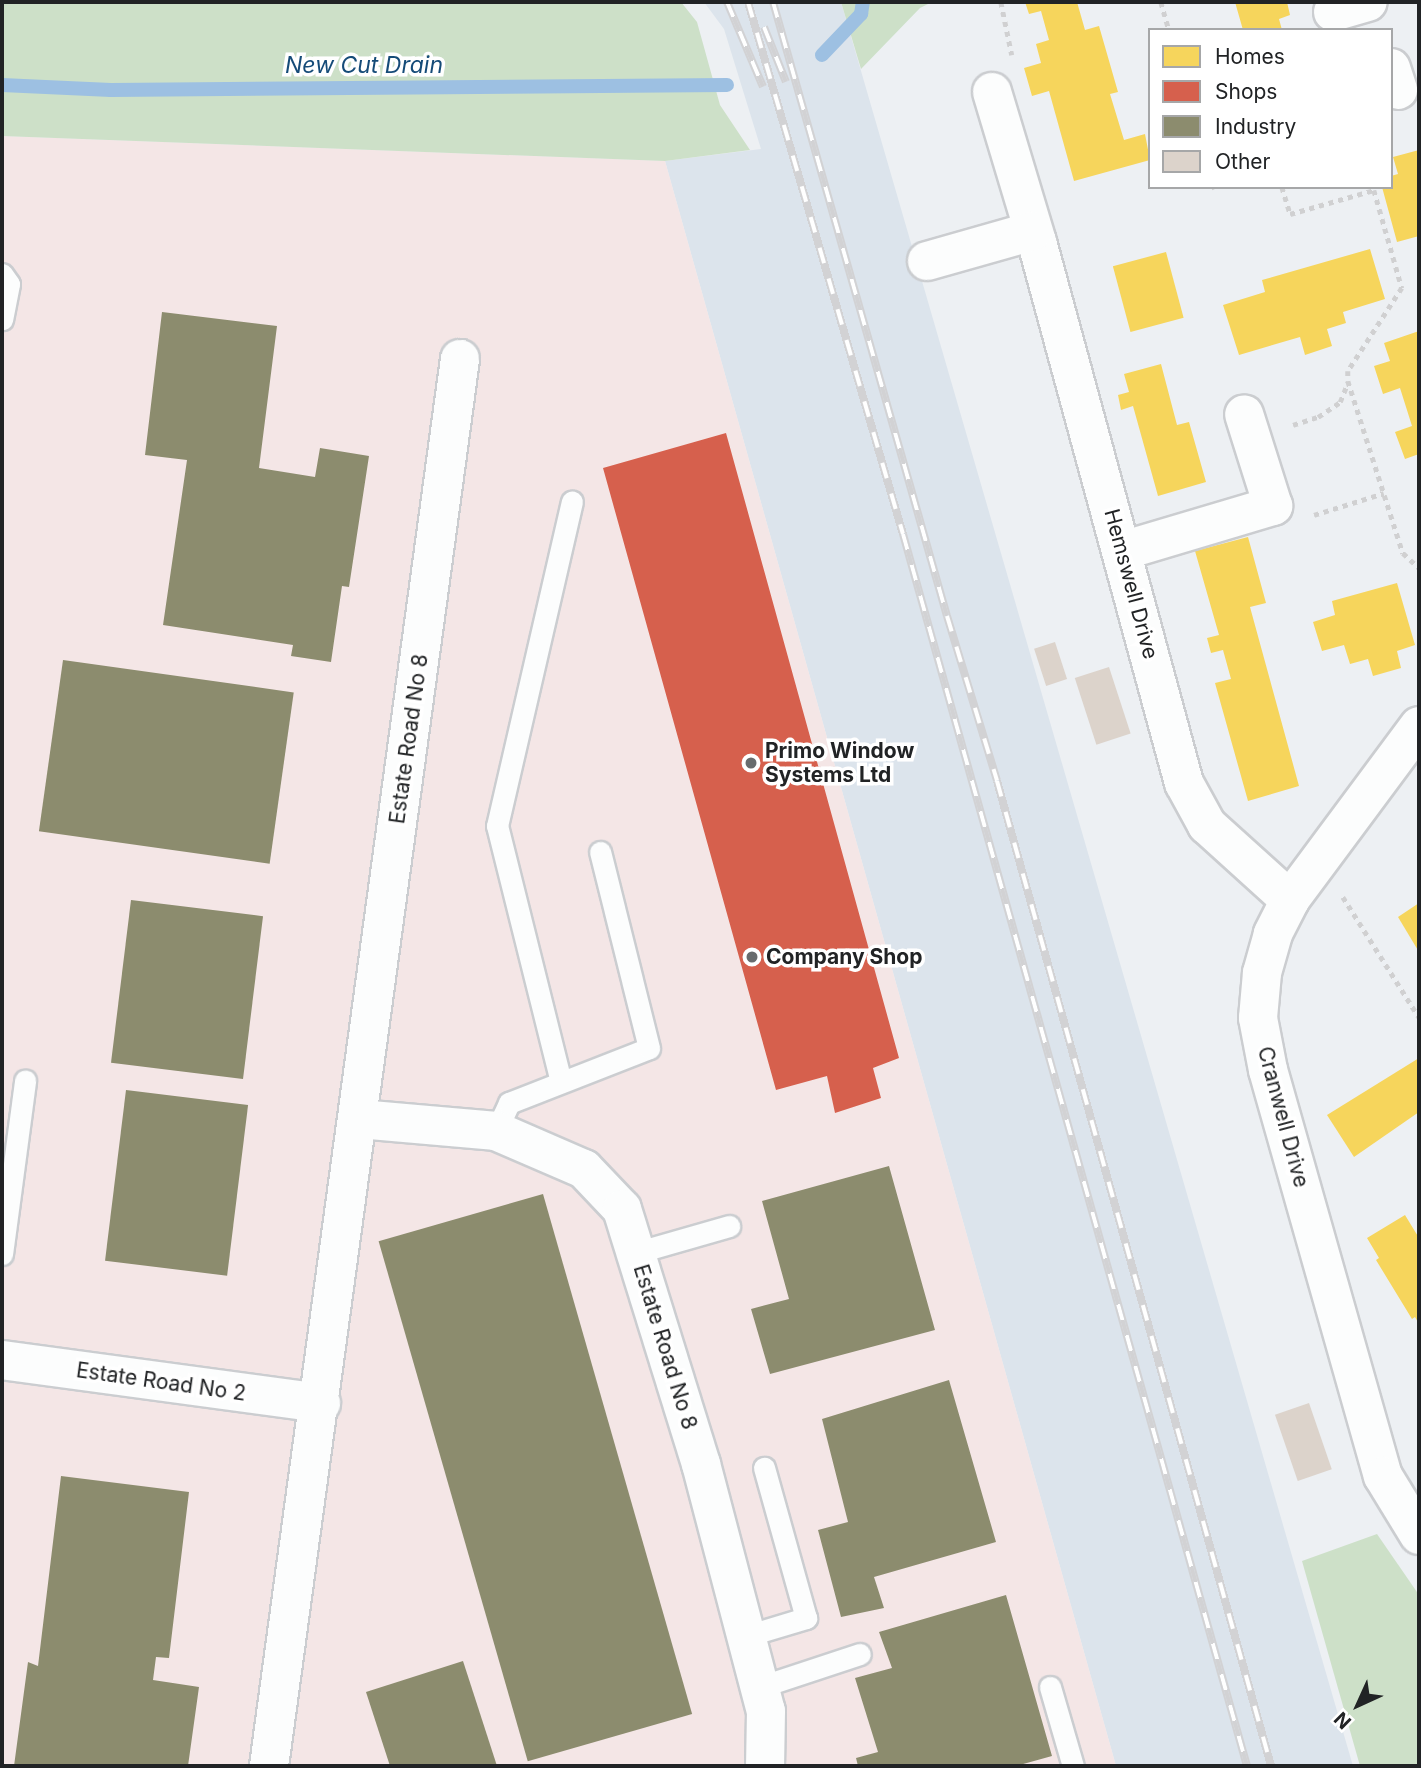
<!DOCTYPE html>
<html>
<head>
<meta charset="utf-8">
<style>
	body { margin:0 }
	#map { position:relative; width:1421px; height:1768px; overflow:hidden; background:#edf0f3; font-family:Inter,sans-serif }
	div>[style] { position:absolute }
	.built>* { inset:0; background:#dce4ec }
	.industrial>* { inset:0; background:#f4e6e6 }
	.green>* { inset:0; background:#cde0c8 }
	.homes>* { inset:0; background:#f6d55c; transform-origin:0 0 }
	.shops>* { inset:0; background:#d6604d }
	.industry>* { inset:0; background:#8c8c6e; transform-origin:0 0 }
	.stream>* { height:14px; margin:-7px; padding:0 7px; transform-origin:7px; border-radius:7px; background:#9dc0e2 }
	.building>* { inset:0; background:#dcd3cb; transform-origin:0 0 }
	.path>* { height:4.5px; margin-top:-2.25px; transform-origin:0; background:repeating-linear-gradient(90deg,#d0d0d1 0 5px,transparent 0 10px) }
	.roads { filter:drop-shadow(2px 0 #cbcdd0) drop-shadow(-2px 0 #cbcdd0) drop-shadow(0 2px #cbcdd0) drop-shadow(0 -2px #cbcdd0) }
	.lane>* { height:21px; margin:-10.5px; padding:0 10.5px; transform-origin:10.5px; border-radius:10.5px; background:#fcfdfd }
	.street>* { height:38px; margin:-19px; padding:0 19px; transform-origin:19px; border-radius:19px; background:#fcfdfd }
	.rail>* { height:8px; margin-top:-4px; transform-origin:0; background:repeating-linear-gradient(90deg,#fff 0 16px,#d2d2d4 0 32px); box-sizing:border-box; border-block:2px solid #d2d2d4 }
	.dots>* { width:19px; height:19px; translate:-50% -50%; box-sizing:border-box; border:4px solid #fff; border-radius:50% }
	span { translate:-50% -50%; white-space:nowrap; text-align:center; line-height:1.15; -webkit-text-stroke:7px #fff; paint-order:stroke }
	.street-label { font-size:21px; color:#212325 }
	.poi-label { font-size:21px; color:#212325; font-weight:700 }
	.left { translate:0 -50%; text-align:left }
	.water-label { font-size:23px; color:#154b78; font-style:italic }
	.frame { position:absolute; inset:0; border:4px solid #212325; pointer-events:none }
	.legend { position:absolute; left:1148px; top:28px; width:245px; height:161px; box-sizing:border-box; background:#fff; border:2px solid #a6a7a8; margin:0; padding:9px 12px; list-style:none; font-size:21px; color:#212325 }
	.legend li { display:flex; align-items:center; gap:14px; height:35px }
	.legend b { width:35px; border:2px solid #a6a7a8 }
	.north { position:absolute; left:1323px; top:1670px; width:70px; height:70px; -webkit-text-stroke:5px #fff; paint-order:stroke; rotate:225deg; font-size:19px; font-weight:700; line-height:28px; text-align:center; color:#212325 }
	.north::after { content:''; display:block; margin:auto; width:24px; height:32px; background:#212325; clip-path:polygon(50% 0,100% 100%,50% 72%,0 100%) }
</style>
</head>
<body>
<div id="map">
	<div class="built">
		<i style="clip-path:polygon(704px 2px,841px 2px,1353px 1766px,1116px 1766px,665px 161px,761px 149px,724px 29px)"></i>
	</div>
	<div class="industrial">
		<i style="clip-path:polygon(2px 136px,665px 161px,1116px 1766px,2px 1766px)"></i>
	</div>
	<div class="green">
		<i style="clip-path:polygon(2px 2px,681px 2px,697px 22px,720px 105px,750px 150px,665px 161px,2px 136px)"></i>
		<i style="clip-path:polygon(841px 2px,932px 2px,920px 8px,861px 69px)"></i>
		<i style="clip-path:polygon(1377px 1534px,1419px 1595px,1419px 1766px,1360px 1766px,1302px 1561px)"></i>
	</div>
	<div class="homes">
		<i style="clip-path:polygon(1025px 2px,1077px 2px,1085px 30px,1099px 26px,1118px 92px,1110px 94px,1124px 140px,1145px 134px,1150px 160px,1074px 181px,1049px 91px,1032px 96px,1024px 68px,1041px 63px,1036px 44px,1049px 40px,1041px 11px,1029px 14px)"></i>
		<i style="clip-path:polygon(1235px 2px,1287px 2px,1290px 15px,1279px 19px,1282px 30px,1243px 30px)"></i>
		<i style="clip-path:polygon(1419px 150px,1419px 236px,1397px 242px,1382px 187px,1391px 187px,1391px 176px,1398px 174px,1393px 157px)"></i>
		<i style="clip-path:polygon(1370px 249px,1385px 299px,1343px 312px,1346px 323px,1327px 329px,1332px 346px,1305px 355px,1300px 337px,1239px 355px,1223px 305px,1265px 292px,1262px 280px)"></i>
		<i style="left:1166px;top:252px;width:68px;height:55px;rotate:75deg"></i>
		<i style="clip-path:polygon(1419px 331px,1419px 454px,1405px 459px,1395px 432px,1412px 426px,1400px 388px,1383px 394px,1374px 366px,1390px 361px,1384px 343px)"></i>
		<i style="clip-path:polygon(1161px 364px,1177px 425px,1189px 422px,1206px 482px,1158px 496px,1133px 406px,1121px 410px,1118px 395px,1129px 392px,1124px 374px)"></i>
		<i style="clip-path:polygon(1248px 537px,1266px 603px,1250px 607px,1299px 786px,1248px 801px,1215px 683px,1231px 679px,1223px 650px,1211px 653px,1207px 638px,1219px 635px,1195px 551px)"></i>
		<i style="clip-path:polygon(1397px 583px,1415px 645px,1397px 651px,1401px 668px,1373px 676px,1368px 659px,1350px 664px,1344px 645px,1322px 651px,1313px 622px,1335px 615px,1332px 601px)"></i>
		<i style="clip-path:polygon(1419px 903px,1419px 952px,1398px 917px)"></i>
		<i style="clip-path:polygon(1419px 1058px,1419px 1112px,1354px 1157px,1327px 1115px)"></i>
		<i style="clip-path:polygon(1405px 1215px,1419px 1238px,1419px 1324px,1415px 1317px,1412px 1319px,1376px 1260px,1379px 1258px,1367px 1238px)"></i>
	</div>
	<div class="shops">
		<i style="clip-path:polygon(726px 433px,899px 1058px,873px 1068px,881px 1098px,835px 1113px,827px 1076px,776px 1090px,603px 468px)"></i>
	</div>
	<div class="industry">
		<i style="clip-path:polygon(162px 312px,277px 326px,259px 468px,315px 477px,320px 448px,369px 456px,349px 587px,342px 586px,331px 662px,291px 656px,293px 645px,163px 625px,187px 460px,145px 455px)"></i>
		<i style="left:63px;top:660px;width:233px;height:173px;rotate:8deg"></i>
		<i style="left:131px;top:900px;width:133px;height:164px;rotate:7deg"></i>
		<i style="left:126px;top:1090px;width:123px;height:172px;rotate:7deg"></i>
		<i style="clip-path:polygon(889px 1166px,935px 1330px,770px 1374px,751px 1309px,789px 1299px,762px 1201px)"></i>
		<i style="left:543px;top:1194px;width:541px;height:171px;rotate:74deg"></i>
		<i style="clip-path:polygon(949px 1380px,996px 1542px,874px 1577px,884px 1608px,841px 1617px,818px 1530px,848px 1522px,822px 1419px)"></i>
		<i style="clip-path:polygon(61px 1476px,189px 1492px,169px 1658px,156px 1657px,153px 1680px,199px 1687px,188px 1766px,14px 1766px,28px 1662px,38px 1666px)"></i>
		<i style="clip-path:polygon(1006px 1595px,1052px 1756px,1016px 1766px,858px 1766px,856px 1758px,878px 1752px,855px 1678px,892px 1668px,879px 1632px)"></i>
		<i style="clip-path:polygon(463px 1661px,497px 1766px,390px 1766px,366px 1692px)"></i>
	</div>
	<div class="stream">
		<i style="left:822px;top:55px;width:57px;rotate:-46.4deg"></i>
		<i style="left:861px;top:14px;width:12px;rotate:-81deg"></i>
		<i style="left:2px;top:85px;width:109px;rotate:2.6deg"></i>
		<i style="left:111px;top:90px;width:616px;rotate:-0.47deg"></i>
	</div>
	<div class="building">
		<i style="left:1055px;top:642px;width:39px;height:22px;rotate:72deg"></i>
		<i style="left:1109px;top:667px;width:70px;height:36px;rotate:72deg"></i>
		<i style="left:1309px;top:1403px;width:70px;height:36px;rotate:71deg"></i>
	</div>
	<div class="path">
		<i style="left:1001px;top:2px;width:54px;rotate:78.3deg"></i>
		<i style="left:1161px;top:2px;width:29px;rotate:74deg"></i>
		<i style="left:1214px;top:187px;width:2px;rotate:63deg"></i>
		<i style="left:1282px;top:187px;width:28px;rotate:73deg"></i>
		<i style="left:1290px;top:214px;width:87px;rotate:-15.9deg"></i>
		<i style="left:1374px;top:190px;width:102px;rotate:74.1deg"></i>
		<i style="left:1402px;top:288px;width:99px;rotate:123deg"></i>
		<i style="left:1348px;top:371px;width:10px;rotate:90deg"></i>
		<i style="left:1348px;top:381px;width:181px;rotate:72.3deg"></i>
		<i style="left:1403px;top:553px;width:22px;rotate:43deg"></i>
		<i style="left:1293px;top:425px;width:26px;rotate:-18deg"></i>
		<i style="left:1318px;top:417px;width:27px;rotate:-34deg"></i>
		<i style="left:1340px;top:402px;width:22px;rotate:-68deg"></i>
		<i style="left:1314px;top:515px;width:73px;rotate:-17.4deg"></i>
		<i style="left:1343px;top:897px;width:142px;rotate:57.7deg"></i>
	</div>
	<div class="roads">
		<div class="lane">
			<i style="left:2px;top:274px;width:12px;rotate:55deg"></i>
			<i style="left:9px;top:284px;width:36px;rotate:101deg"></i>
			<i style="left:561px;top:1082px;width:264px;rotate:-104deg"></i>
			<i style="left:497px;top:826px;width:333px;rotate:-77deg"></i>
			<i style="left:496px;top:1131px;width:31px;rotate:-65deg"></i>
			<i style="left:509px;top:1103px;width:150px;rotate:-21.4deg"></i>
			<i style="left:649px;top:1048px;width:202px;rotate:-104deg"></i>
			<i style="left:635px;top:1253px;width:98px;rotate:-16deg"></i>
			<i style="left:2px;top:1254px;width:175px;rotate:-82.4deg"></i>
			<i style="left:746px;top:1636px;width:63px;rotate:-16.7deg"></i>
			<i style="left:806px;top:1618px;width:156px;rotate:-105.6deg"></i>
			<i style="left:760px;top:1687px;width:105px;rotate:-18.3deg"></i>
			<i style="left:1050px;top:1687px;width:82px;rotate:73.8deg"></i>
		</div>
		<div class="street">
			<i style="left:1333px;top:12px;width:36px;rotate:-16deg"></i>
			<i style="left:1391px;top:68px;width:23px;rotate:72deg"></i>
			<i style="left:992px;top:92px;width:157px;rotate:73.3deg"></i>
			<i style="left:1037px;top:242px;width:561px;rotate:74.8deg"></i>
			<i style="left:1184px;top:783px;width:48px;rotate:61.3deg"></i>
			<i style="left:1207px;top:825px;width:112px;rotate:42.1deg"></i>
			<i style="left:927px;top:261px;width:110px;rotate:-15.8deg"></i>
			<i style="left:1122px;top:551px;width:158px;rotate:-16.6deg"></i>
			<i style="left:1273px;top:506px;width:96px;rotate:-107.5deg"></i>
			<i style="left:1419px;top:726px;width:217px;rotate:126.6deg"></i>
			<i style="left:1290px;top:900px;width:38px;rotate:117deg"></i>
			<i style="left:1273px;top:934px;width:41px;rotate:105.8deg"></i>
			<i style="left:1262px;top:973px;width:45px;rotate:95.1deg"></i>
			<i style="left:1258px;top:1018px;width:53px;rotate:79.1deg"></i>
			<i style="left:1268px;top:1070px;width:422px;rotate:74.2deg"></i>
			<i style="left:1383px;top:1476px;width:69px;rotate:58.6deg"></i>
			<i style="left:359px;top:1119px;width:138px;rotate:5deg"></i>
			<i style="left:496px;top:1131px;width:96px;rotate:23.4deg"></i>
			<i style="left:584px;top:1169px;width:55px;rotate:46.5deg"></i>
			<i style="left:622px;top:1209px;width:267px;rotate:72.8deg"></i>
			<i style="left:701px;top:1464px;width:255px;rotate:75.3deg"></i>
			<i style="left:766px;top:1711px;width:55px;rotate:91deg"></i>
			<i style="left:2px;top:1360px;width:322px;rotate:7.7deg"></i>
			<i style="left:269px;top:1766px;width:1420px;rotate:-82.27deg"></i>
		</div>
	</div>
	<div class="rail">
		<i style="left:727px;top:2px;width:92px;rotate:67deg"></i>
		<i style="left:748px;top:2px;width:554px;rotate:73.76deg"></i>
		<i style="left:903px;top:534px;width:1279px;rotate:74.4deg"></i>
		<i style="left:773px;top:2px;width:638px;rotate:74.18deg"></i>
		<i style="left:947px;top:616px;width:172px;rotate:73.1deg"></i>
		<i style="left:997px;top:781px;width:1022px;rotate:74.45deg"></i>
		<i style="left:764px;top:27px;width:59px;rotate:68.2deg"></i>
	</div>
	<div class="dots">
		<i style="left:751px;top:763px;background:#686b6d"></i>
		<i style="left:752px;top:957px;background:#686b6d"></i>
	</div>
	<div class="street-label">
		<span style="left:1131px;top:584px;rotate:75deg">Hemswell Drive</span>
		<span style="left:409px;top:739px;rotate:-82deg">Estate Road No 8</span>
		<span style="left:1283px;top:1117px;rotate:75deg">Cranwell Drive</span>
		<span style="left:665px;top:1347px;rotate:73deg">Estate Road No 8</span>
		<span style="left:161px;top:1382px;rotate:8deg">Estate Road No 2</span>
	</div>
	<div class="poi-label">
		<span class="left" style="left:765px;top:763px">Primo Window<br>Systems Ltd</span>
		<span class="left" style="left:766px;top:957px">Company Shop</span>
	</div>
	<div class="water-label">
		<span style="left:364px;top:65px">New Cut Drain</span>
	</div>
	<div class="frame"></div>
	<ul class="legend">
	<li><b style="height:19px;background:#f6d55c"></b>Homes</li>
	<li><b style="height:19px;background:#d6604d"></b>Shops</li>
	<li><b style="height:19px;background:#8c8c6e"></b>Industry</li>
	<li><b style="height:19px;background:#dcd3cb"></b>Other</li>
	</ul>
	<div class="north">N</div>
</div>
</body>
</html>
